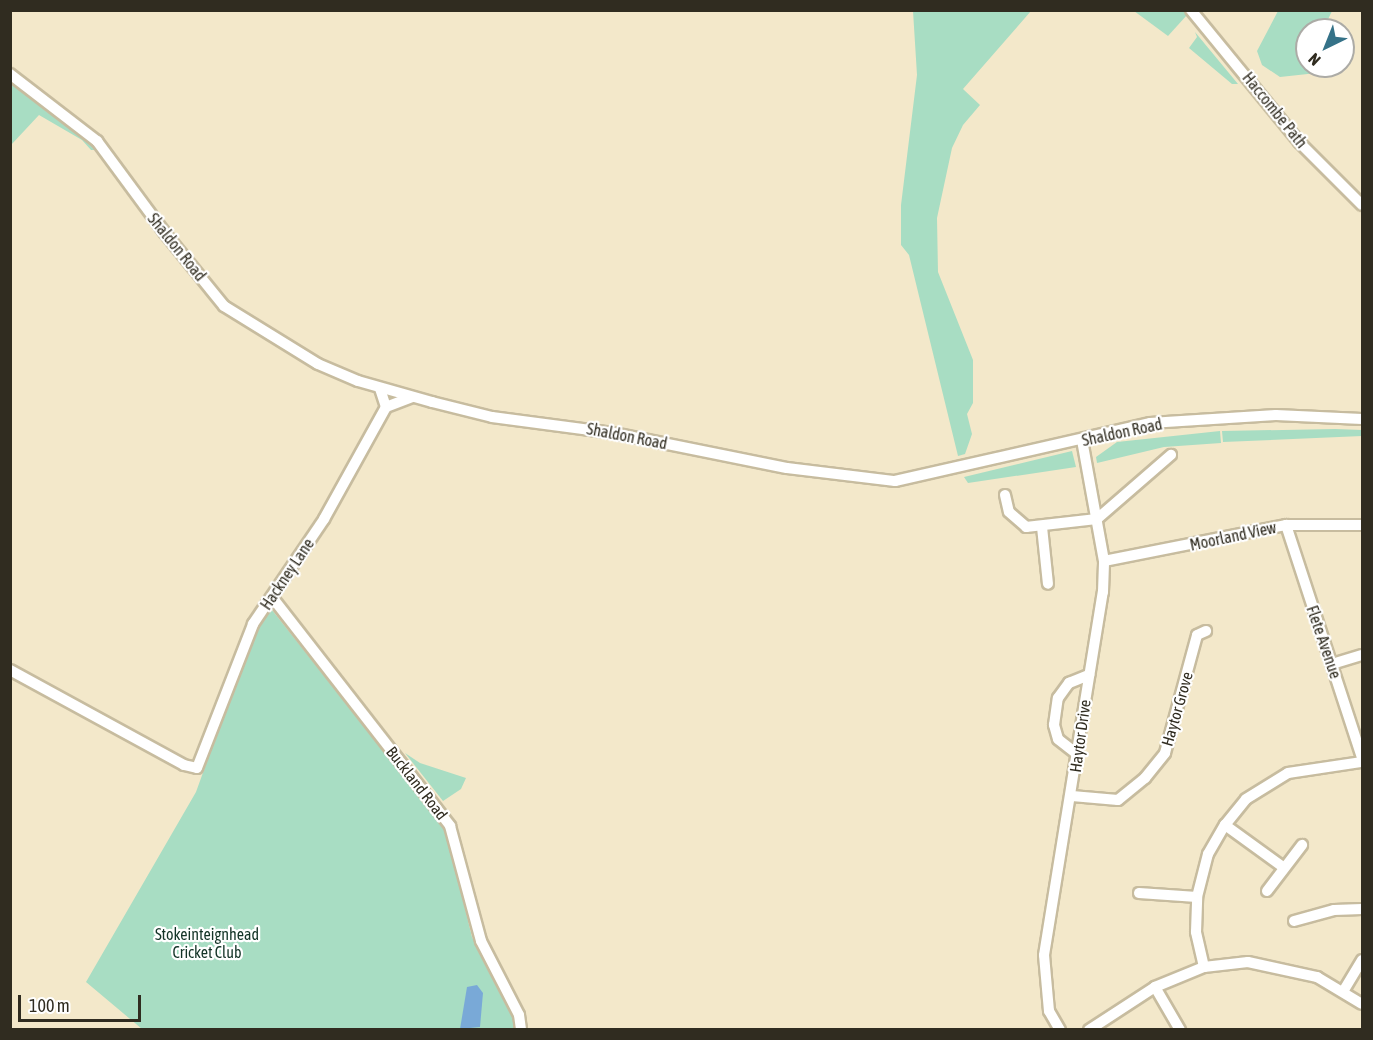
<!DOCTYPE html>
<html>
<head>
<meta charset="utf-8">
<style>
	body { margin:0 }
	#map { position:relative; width:1373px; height:1040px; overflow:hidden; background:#f3e8ca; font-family:"Asap Condensed",sans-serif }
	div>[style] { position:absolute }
	.green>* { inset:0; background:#a8ddc3 }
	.water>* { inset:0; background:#79a9d7 }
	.roads { filter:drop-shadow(2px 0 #c7bc9f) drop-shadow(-2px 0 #c7bc9f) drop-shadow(0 2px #c7bc9f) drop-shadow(0 -2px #c7bc9f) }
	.minor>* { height:10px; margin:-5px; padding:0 5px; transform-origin:5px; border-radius:5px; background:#fff }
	span { translate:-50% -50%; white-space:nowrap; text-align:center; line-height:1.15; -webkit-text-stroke:4.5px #fff; paint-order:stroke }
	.street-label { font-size:16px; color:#302c20 }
	.park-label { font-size:16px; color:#143427 }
	.frame { position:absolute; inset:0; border:12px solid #302c20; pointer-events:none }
	.north { position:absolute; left:1295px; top:18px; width:60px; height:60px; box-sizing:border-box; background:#fff; border:2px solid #acaba6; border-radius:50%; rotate:223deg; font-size:16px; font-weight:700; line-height:24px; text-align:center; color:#302c20 }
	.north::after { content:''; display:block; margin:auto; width:21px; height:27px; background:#357288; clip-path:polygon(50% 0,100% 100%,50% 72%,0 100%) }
	.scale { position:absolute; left:18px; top:995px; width:123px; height:27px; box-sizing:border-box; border:3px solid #302c20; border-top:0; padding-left:8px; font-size:18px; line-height:21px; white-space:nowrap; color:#302c20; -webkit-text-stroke:4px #fff; paint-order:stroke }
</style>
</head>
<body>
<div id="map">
	<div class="green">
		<i style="clip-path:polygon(913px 11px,1031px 11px,963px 89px,980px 105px,963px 125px,952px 148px,937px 218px,938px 272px,973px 360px,973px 403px,967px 414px,972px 434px,965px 454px,958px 456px,909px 255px,901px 245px,901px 205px,917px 75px)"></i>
		<i style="clip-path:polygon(1134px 11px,1185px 11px,1187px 15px,1168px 36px)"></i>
		<i style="clip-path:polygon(1278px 11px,1332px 11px,1323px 30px,1307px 30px,1307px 66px,1317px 66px,1317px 73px,1280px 77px,1262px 65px,1257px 51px)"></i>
		<i style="clip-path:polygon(1195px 32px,1238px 84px,1232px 84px,1189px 48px,1197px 37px)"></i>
		<i style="clip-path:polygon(11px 79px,94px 142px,98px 150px,91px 150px,82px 140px,39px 115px,11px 145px)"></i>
		<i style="clip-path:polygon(1335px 429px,1362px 430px,1362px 436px,1223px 442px,1222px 431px)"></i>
		<i style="clip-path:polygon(1220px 431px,1221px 443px,1164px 447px,1097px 463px,1096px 457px,1117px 442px)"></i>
		<i style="clip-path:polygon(1072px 451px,1076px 467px,968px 483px,964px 477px)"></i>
		<i style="clip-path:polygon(272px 610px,445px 828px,472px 937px,513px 1017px,515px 1029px,142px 1029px,86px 982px,196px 792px,254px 631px)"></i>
		<i style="clip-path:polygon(405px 753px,420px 763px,466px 778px,461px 789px,443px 801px)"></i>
	</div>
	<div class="water">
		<i style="clip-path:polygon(477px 985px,483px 993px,480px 1027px,460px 1029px,467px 987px)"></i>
	</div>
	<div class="roads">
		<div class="minor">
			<i style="left:1191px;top:10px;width:171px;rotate:50.7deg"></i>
			<i style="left:1299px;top:142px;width:89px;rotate:45deg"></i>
			<i style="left:10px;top:74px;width:110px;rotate:37.6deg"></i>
			<i style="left:97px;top:141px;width:113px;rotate:53.6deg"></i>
			<i style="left:164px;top:232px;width:95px;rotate:51deg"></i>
			<i style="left:224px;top:306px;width:110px;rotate:31.7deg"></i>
			<i style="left:318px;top:364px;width:43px;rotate:23deg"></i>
			<i style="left:358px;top:381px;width:77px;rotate:15.8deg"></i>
			<i style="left:432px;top:402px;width:62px;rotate:14deg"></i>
			<i style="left:492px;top:417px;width:122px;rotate:7.5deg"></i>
			<i style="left:613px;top:433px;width:177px;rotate:11.4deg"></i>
			<i style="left:787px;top:468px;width:109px;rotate:6.9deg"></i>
			<i style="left:895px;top:481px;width:262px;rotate:-12.8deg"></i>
			<i style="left:1150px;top:423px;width:126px;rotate:-3.6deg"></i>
			<i style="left:1276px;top:415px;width:86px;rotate:2.7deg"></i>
			<i style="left:386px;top:407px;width:28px;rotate:-21deg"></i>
			<i style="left:1005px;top:495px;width:17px;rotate:77deg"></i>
			<i style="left:1009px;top:512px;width:23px;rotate:41deg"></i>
			<i style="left:1026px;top:527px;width:71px;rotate:-6.4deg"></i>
			<i style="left:1097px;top:519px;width:98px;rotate:-40.9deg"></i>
			<i style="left:1286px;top:525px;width:245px;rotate:71.9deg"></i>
			<i style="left:1042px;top:527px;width:57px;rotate:84deg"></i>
			<i style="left:1104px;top:561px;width:186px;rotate:-11.2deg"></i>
			<i style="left:1286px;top:525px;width:76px"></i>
			<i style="left:272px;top:597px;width:290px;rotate:52.1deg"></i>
			<i style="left:450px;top:826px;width:119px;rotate:74.9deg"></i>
			<i style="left:481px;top:941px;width:83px;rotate:62.8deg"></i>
			<i style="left:519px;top:1015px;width:15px;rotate:82deg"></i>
			<i style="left:1332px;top:664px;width:31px;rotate:-17deg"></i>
			<i style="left:10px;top:670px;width:198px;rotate:28.6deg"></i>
			<i style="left:184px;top:765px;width:13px;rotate:13deg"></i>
			<i style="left:197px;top:768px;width:155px;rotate:-68.7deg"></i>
			<i style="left:253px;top:624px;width:127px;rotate:-55.9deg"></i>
			<i style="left:324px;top:519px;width:128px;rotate:-61deg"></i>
			<i style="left:386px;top:407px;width:20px;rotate:-108deg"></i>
			<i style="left:1077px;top:754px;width:24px;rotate:-142deg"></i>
			<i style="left:1058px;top:739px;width:15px;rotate:-106deg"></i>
			<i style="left:1054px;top:725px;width:27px;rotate:-82deg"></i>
			<i style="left:1058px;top:698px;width:19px;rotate:-54deg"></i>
			<i style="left:1069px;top:683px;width:22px;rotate:-22deg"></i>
			<i style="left:1072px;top:796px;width:46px;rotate:5deg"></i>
			<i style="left:1118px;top:800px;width:35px;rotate:-39deg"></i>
			<i style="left:1145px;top:778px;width:32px;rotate:-51deg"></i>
			<i style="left:1165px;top:753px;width:122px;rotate:-74.8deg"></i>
			<i style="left:1197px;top:635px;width:10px;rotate:-24deg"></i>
			<i style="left:1225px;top:825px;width:72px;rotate:35.9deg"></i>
			<i style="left:1267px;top:891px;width:58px;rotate:-52.7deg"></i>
			<i style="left:1139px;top:893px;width:58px;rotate:3.9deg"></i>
			<i style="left:1294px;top:921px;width:41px;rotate:-15.4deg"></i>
			<i style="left:1334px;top:910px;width:28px;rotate:-2deg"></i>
			<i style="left:1204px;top:967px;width:36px;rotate:-103deg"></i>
			<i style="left:1196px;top:932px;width:35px;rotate:-88deg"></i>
			<i style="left:1197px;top:897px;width:44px;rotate:-75.7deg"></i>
			<i style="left:1208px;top:854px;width:34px;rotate:-60deg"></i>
			<i style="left:1225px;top:825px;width:33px;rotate:-51deg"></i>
			<i style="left:1246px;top:799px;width:49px;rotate:-31.8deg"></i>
			<i style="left:1288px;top:773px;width:75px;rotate:-8.5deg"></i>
			<i style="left:1155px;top:987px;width:50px;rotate:59.8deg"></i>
			<i style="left:1344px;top:990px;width:35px;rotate:-59deg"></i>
			<i style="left:1060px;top:1030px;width:22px;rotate:-120deg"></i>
			<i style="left:1049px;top:1011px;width:56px;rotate:-95.1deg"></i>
			<i style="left:1044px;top:955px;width:368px;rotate:-80.8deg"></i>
			<i style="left:1103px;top:592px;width:31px;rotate:-88deg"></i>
			<i style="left:1104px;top:561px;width:123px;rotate:-100.3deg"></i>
			<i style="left:1089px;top:1030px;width:79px;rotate:-33.1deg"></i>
			<i style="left:1155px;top:987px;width:53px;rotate:-22.2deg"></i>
			<i style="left:1204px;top:967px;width:44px;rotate:-6.5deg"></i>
			<i style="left:1248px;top:962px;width:71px;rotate:12.3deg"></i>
			<i style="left:1317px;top:977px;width:52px;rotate:31deg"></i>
		</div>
	</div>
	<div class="street-label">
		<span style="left:1275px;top:110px;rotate:51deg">Haccombe Path</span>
		<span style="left:177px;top:247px;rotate:51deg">Shaldon Road</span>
		<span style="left:1122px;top:432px;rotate:-12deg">Shaldon Road</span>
		<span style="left:627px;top:436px;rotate:11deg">Shaldon Road</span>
		<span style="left:1233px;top:536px;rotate:-12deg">Moorland View</span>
		<span style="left:287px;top:574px;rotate:-56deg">Hackney Lane</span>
		<span style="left:1324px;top:642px;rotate:71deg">Flete Avenue</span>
		<span style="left:1177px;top:709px;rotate:-74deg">Haytor Grove</span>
		<span style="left:1080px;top:736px;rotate:-82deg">Haytor Drive</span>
		<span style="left:417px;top:783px;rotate:52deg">Buckland Road</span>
	</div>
	<div class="park-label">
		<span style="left:207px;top:943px">Stokeinteignhead<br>Cricket Club</span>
	</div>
	<div class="frame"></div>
	<div class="north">N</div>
	<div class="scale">100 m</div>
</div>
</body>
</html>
